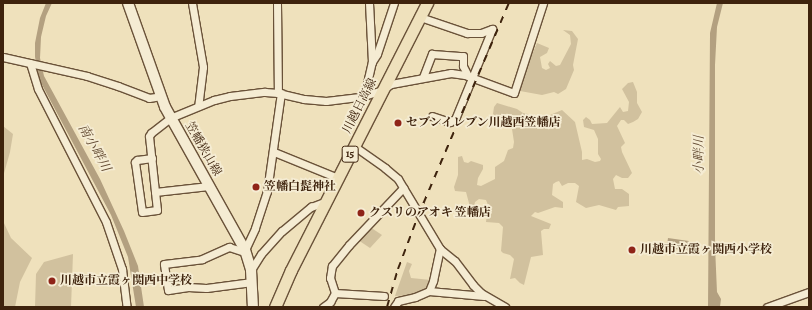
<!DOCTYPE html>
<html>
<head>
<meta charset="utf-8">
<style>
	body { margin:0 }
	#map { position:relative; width:812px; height:310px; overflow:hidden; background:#efe1bc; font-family:Alegreya,"Noto Serif JP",serif }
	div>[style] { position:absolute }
	.green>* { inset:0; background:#d1c19e }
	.water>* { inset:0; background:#b3a080; transform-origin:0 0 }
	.roads { filter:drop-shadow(1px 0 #6a5239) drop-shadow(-1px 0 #6a5239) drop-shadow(0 1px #6a5239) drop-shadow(0 -1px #6a5239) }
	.street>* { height:7px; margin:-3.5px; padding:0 3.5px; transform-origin:3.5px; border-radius:3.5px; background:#f5ecd3 }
	.secondary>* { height:10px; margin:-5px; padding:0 5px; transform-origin:5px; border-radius:5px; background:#f5ecd3 }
	.primary>* { height:11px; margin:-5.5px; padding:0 5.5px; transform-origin:5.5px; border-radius:5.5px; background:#efe1bc }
	.rail>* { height:2px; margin-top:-1px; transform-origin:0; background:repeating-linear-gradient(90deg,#3e230d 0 7px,transparent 0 14px) }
	.dots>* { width:11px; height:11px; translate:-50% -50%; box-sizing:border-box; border:2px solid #f5ecd3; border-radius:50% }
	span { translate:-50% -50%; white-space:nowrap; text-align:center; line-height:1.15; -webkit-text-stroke:3.5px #f5ecd3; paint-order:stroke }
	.shield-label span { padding:1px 3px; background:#f5ecd3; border:1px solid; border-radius:3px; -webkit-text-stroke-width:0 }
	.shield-label { font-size:11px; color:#3e230d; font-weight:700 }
	.street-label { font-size:12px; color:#3e230d }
	.poi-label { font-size:12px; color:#3e230d; font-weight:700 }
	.left { translate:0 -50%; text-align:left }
	.water-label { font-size:13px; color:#614830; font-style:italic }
	.frame { position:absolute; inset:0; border:4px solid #3e230d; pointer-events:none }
</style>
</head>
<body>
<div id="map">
	<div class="green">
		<i style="clip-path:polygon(563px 30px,572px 31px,578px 39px,573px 65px,574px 70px,566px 89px,558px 94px,554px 92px,542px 95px,520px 91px,521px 80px,537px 43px,549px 48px,547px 53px,540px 57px,542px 68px,546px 70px,550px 68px,548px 64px,550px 61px,556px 66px,560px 65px,571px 44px,570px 35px)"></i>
		<i style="clip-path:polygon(633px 82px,637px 92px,637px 103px,642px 112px,638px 119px,633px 122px,628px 124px,624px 120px,621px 120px,617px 126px,625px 143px,621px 147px,622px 152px,632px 173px,628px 178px,622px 178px,616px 175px,613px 179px,615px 189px,622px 189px,629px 194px,629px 206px,618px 207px,616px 210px,599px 205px,586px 208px,576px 202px,579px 186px,575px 183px,568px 183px,562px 186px,559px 181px,556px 182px,553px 184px,552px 195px,563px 202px,563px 208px,555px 207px,538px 213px,535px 212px,531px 216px,551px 224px,549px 229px,544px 229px,541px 231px,543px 255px,531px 257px,524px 285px,520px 283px,515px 278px,510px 279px,514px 259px,510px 255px,503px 253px,501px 251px,503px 227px,499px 223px,486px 222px,488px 205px,486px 200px,479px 199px,475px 202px,474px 207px,470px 207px,466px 192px,455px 191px,454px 187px,458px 175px,458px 157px,462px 156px,464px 162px,468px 163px,471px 161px,483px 165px,483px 169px,478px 178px,477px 185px,481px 186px,495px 179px,495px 167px,504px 161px,508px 150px,513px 148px,514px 142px,512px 129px,507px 127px,504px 119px,497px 117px,493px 114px,494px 107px,497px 103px,517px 109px,523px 113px,528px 114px,530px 118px,541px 120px,548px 129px,548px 120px,550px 115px,562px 110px,575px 122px,582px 152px,582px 160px,587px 159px,595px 162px,600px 161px,601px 159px,598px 154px,598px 139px,594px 130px,584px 127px,583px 120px,586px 117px,590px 120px,592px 124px,607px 123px,620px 107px,623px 112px,628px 111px,629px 102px,622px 89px,628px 83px)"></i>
		<i style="clip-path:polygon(3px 126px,13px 134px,10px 152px,3px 177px)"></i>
		<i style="clip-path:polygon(3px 221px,11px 238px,32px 258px,20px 282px,15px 307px,3px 307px)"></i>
		<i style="clip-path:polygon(370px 227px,382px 235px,370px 248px,358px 240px)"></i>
		<i style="clip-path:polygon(73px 254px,71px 307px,35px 307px,36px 274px,44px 262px)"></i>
		<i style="clip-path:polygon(407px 262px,412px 264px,409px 271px,411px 278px,431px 280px,427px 289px,414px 295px,395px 296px)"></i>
	</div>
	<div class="water">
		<i style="clip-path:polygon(46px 3px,52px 3px,46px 16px,41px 37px,40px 58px,44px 76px,100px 179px,124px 231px,138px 266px,144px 307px,136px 307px,128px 257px,111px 215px,39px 79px,35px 57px,35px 43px,40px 18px)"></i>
		<i style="clip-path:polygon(717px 3px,723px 3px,717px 27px,715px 65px,715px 246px,717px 292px,721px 299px,720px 307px,708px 307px,710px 33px)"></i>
		<i style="left:668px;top:238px;width:21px;height:10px;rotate:8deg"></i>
	</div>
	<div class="roads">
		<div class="street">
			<i style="left:192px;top:3px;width:65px;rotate:80.2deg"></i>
			<i style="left:203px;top:67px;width:39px;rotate:97deg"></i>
			<i style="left:277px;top:3px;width:90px;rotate:89.4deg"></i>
			<i style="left:420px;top:17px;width:50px;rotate:18.8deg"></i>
			<i style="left:467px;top:33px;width:14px"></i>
			<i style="left:481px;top:33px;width:12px;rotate:-20deg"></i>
			<i style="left:492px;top:29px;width:97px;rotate:112.3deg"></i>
			<i style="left:455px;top:119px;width:6px;rotate:149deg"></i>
			<i style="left:450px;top:122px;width:19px;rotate:-162deg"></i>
			<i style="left:3px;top:57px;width:86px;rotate:12.7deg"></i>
			<i style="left:87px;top:76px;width:33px;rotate:18deg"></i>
			<i style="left:118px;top:86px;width:33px;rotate:21deg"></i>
			<i style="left:149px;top:98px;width:12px;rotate:-9deg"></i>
			<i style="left:372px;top:62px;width:9px;rotate:-58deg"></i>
			<i style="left:377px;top:54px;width:54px;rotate:-71.6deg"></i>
			<i style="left:30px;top:63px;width:27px;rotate:73deg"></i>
			<i style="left:38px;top:89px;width:149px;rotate:62.9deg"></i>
			<i style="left:106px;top:222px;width:50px;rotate:71.2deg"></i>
			<i style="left:122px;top:269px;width:38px;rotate:83deg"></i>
			<i style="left:423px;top:77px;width:25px;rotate:-69deg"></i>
			<i style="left:432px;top:54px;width:31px;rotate:4deg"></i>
			<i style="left:463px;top:56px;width:10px;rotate:90deg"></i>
			<i style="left:463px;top:66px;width:11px;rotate:63deg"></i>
			<i style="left:364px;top:96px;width:35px;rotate:-77deg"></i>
			<i style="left:372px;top:62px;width:59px;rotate:-92.9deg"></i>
			<i style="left:354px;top:146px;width:38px;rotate:35deg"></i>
			<i style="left:385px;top:168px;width:17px;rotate:40deg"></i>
			<i style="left:398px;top:179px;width:82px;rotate:59deg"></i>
			<i style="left:440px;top:249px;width:19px;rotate:39deg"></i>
			<i style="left:455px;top:261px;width:30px;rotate:53deg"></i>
			<i style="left:473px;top:285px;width:11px;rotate:45deg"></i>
			<i style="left:481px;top:293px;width:28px;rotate:30deg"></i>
			<i style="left:274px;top:152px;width:69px;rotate:22.1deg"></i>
			<i style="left:152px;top:158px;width:15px;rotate:172deg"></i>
			<i style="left:137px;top:160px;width:3px;rotate:135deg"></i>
			<i style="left:135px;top:162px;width:50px;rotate:82deg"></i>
			<i style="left:142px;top:212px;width:15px;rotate:-8deg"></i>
			<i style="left:157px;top:210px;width:74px;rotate:-96.2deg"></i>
			<i style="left:149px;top:136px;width:4px;rotate:-56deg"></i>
			<i style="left:151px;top:133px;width:24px;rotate:-38deg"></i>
			<i style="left:170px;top:118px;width:48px;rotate:-22.2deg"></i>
			<i style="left:214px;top:100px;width:16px;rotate:-14deg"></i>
			<i style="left:230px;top:96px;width:35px;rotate:-7deg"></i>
			<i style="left:265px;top:92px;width:13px;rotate:4deg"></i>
			<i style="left:278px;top:93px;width:27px;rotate:13deg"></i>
			<i style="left:304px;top:99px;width:22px;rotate:5deg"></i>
			<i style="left:326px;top:101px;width:38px;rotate:-7deg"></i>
			<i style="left:364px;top:96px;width:19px;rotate:-18deg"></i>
			<i style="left:382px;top:90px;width:11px;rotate:-34deg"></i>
			<i style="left:391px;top:84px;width:61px;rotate:-10.4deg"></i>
			<i style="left:451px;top:73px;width:14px;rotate:8deg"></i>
			<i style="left:465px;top:75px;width:52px;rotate:20.2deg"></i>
			<i style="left:514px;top:93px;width:95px;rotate:-72.1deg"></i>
			<i style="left:155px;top:192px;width:54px;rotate:-6.3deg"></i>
			<i style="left:251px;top:270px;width:19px;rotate:-58deg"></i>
			<i style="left:261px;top:254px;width:31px;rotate:-48deg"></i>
			<i style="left:282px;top:231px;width:38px;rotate:-40deg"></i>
			<i style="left:311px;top:207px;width:17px;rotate:-21deg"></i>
			<i style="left:252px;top:282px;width:46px;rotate:172.6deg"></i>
			<i style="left:206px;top:288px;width:18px;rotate:-177deg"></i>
			<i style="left:188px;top:287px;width:20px;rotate:171deg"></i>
			<i style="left:168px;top:290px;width:26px;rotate:-99deg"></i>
			<i style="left:164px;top:264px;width:38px;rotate:-7deg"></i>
			<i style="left:202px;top:259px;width:30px;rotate:-24deg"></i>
			<i style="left:229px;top:247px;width:16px;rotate:18deg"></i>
			<i style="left:244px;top:252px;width:26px;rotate:-65deg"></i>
			<i style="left:255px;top:228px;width:39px;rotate:-72deg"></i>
			<i style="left:267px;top:191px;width:99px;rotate:-81.9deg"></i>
			<i style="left:429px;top:291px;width:55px;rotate:5.2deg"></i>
			<i style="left:335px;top:293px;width:49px;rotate:3.5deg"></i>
			<i style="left:323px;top:307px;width:9px;rotate:-36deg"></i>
			<i style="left:330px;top:302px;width:10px;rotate:-61deg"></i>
			<i style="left:335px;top:293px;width:16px;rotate:-108deg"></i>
			<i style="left:330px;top:278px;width:12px;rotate:-81deg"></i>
			<i style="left:332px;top:266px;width:27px;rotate:-51deg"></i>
			<i style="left:349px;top:245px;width:79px;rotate:-46.5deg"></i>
			<i style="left:394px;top:307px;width:7px;rotate:-56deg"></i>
			<i style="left:398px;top:301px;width:17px;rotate:-13deg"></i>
			<i style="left:415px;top:297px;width:15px;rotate:-23deg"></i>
			<i style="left:429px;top:291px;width:11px;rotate:-68deg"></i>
			<i style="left:433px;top:281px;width:33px;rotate:-78deg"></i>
			<i style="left:767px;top:307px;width:45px;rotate:-19.7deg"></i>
		</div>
		<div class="secondary">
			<i style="left:128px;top:3px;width:110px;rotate:70.4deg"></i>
			<i style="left:165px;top:107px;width:164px;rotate:60.8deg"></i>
			<i style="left:245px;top:250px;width:21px;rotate:73deg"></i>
			<i style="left:251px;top:270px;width:37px;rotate:87deg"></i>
		</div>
		<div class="primary">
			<i style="left:275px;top:307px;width:40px;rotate:-66.6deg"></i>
			<i style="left:291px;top:270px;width:300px;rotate:-63deg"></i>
		</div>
	</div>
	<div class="rail">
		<i style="left:387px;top:307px;width:40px;rotate:-74deg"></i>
		<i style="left:398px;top:269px;width:57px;rotate:-69.3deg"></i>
		<i style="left:418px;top:216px;width:232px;rotate:-66.9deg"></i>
	</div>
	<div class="dots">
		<i style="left:398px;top:123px;background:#8f2418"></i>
		<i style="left:256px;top:187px;background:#8f2418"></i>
		<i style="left:361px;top:213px;background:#8f2418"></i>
		<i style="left:632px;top:250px;background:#8f2418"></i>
		<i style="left:52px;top:281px;background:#8f2418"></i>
	</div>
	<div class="shield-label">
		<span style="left:350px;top:154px">15</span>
	</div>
	<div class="street-label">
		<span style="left:360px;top:106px;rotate:-63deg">川越日高線</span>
		<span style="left:203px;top:149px;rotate:60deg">笠幡狭山線</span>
	</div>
	<div class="poi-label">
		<span class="left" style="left:406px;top:123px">セブンイレブン川越西笠幡店</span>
		<span class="left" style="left:264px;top:187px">笠幡白髭神社</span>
		<span class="left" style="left:369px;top:213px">クスリのアオキ 笠幡店</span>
		<span class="left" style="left:640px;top:250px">川越市立霞ヶ関西小学校</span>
		<span class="left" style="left:60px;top:281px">川越市立霞ヶ関西中学校</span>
	</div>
	<div class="water-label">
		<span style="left:94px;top:148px;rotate:61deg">南小畔川</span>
		<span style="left:699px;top:155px;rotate:-90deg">小畔川</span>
	</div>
	<div class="frame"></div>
</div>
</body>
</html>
